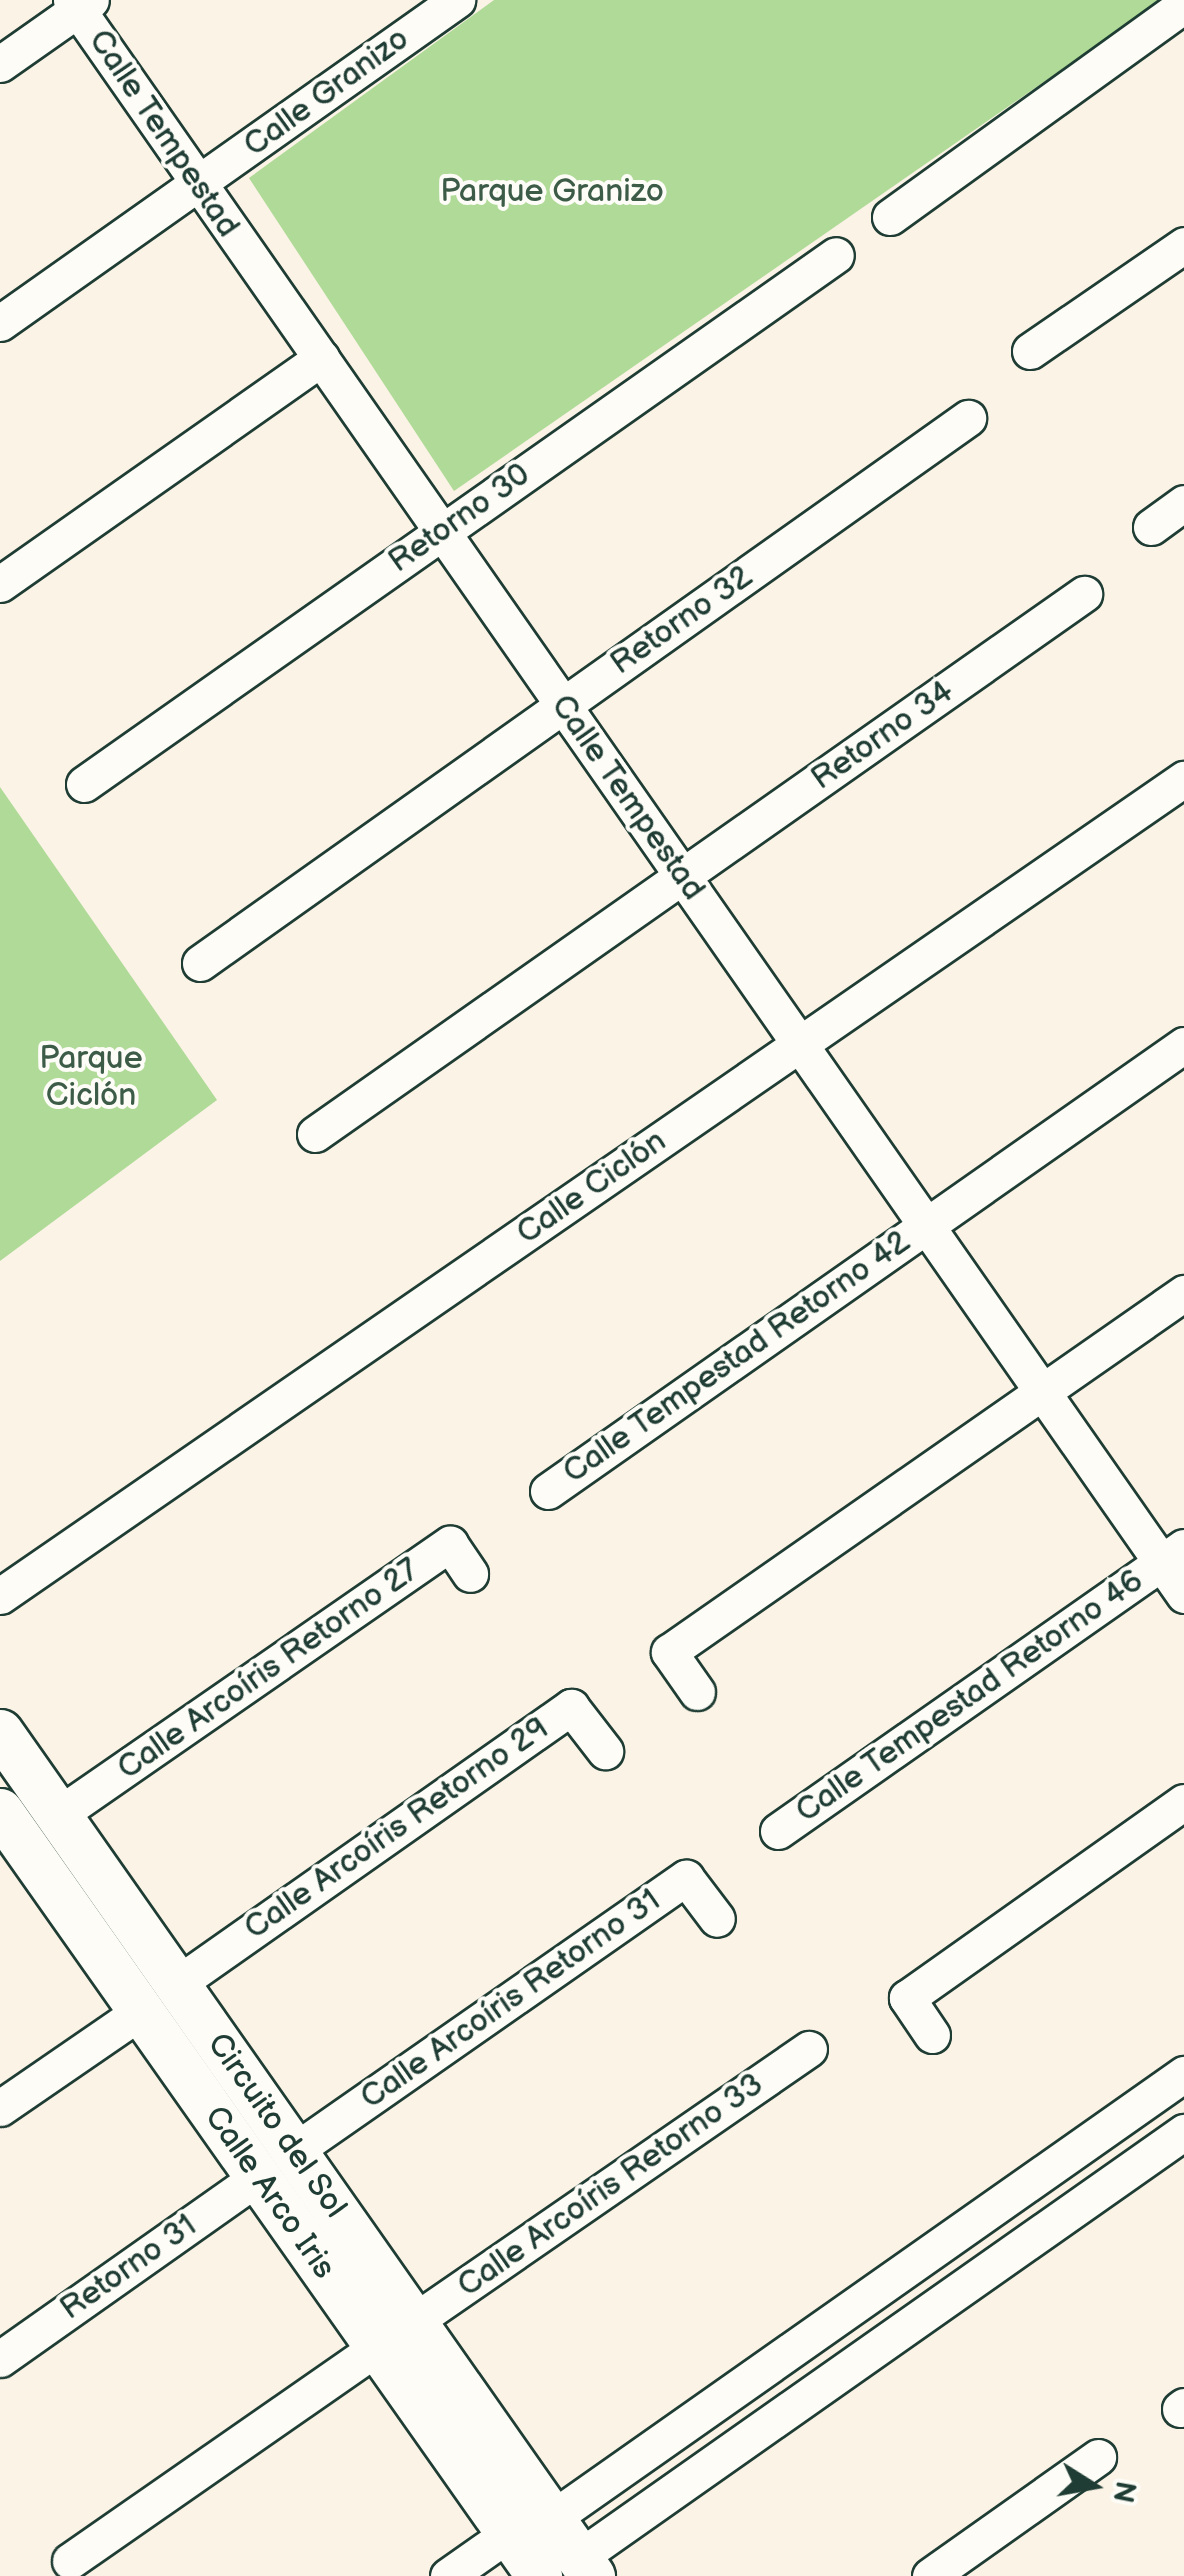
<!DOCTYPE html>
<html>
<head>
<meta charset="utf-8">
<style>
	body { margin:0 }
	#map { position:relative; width:1184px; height:2576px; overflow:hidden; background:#fbf3e6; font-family:"Balsamiq Sans",sans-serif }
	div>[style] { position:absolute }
	.green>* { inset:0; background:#afda97 }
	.roads { filter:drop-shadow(2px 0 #1f3d34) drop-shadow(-2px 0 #1f3d34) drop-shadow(0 2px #1f3d34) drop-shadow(0 -2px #1f3d34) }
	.minor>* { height:35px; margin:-17.5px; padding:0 17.5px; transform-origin:17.5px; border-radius:17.5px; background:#fdfcf7 }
	.tertiary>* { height:45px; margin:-22.5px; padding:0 22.5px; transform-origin:22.5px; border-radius:22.5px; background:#fdfcf7 }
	span { translate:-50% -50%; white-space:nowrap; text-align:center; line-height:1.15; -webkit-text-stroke:8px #fdfcf7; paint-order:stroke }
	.street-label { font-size:32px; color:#1f3d34 }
	.park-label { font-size:32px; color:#3c5c48 }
	.north { position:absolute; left:1044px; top:2436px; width:100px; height:100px; -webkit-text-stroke:8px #fdfcf7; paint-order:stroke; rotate:101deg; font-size:28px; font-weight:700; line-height:40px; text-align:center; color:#1f3d34 }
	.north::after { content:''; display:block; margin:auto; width:35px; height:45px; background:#1f3d34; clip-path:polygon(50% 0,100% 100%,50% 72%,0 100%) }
</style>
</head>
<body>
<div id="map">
	<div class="green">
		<i style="clip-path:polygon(494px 0,1162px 0,454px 491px,249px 178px)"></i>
		<i style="clip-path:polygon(0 787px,217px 1100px,0 1261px)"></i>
	</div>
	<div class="roads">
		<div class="minor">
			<i style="left:71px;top:0;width:1945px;rotate:55.09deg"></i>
			<i style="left:0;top:64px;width:111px;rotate:-35.1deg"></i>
			<i style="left:890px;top:217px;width:362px;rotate:-35.8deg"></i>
			<i style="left:0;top:323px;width:560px;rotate:-35.25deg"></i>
			<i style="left:1030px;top:351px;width:187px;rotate:-34.5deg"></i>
			<i style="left:1151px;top:527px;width:41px;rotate:-36deg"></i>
			<i style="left:0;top:584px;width:393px;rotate:-35.1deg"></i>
			<i style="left:84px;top:784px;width:919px;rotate:-35.12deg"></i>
			<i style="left:200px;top:963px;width:942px;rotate:-35.36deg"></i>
			<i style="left:315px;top:1134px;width:940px;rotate:-35.08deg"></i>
			<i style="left:548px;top:1491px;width:777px;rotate:-35.04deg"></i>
			<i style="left:0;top:1596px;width:1439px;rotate:-34.61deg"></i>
			<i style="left:697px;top:1692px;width:49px;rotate:-125deg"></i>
			<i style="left:669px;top:1652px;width:628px;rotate:-34.88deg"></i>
			<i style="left:58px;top:1815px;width:477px;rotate:-34.7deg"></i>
			<i style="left:450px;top:1544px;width:36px;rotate:56deg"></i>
			<i style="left:778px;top:1831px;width:495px;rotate:-35deg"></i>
			<i style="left:177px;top:1984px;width:482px;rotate:-35.1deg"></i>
			<i style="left:571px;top:1707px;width:56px;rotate:52.3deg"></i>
			<i style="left:932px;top:2035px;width:45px;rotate:-124deg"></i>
			<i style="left:907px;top:1998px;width:339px;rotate:-35.3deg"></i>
			<i style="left:0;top:2108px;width:171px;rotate:-34.5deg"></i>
			<i style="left:294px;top:2151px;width:478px;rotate:-34.9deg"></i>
			<i style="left:686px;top:1878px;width:51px;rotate:52.9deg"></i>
			<i style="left:413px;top:2322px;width:481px;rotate:-34.6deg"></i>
			<i style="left:0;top:2359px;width:316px;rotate:-35.2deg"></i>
			<i style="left:1180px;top:2409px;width:5px;rotate:-37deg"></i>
			<i style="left:551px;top:2519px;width:774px;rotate:-35.11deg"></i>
			<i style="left:578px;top:2558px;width:741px;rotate:-35.11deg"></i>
			<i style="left:70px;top:2561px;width:375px;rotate:-34.8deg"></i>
			<i style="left:448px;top:2576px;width:73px;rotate:-35deg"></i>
			<i style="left:930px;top:2576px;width:206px;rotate:-35.3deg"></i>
		</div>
		<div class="tertiary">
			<i style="left:0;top:1732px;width:1031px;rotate:54.95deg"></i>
			<i style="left:0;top:1811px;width:936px;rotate:54.83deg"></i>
		</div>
	</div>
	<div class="street-label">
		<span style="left:327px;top:93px;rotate:-36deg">Calle Granizo</span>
		<span style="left:163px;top:134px;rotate:56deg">Calle Tempestad</span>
		<span style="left:460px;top:519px;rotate:-35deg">Retorno 30</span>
		<span style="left:682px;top:621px;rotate:-35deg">Retorno 32</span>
		<span style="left:883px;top:736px;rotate:-35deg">Retorno 34</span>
		<span style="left:627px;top:798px;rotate:55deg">Calle Tempestad</span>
		<span style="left:592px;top:1188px;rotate:-35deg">Calle Ciclón</span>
		<span style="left:737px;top:1358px;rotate:-35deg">Calle Tempestad Retorno 42</span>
		<span style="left:269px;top:1670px;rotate:-35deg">Calle Arcoíris Retorno 27</span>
		<span style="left:970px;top:1697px;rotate:-35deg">Calle Tempestad Retorno 46</span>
		<span style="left:397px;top:1829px;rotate:-35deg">Calle Arcoíris Retorno 29</span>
		<span style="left:511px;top:2000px;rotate:-35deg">Calle Arcoíris Retorno 31</span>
		<span style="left:276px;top:2126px;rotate:55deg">Circuito del Sol</span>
		<span style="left:611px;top:2186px;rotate:-35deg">Calle Arcoíris Retorno 33</span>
		<span style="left:269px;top:2193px;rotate:55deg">Calle Arco Iris</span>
		<span style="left:129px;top:2268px;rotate:-35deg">Retorno 31</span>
	</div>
	<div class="park-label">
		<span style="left:552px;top:192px">Parque Granizo</span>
		<span style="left:91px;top:1078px">Parque<br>Ciclón</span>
	</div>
	<div class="north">N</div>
</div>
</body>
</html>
